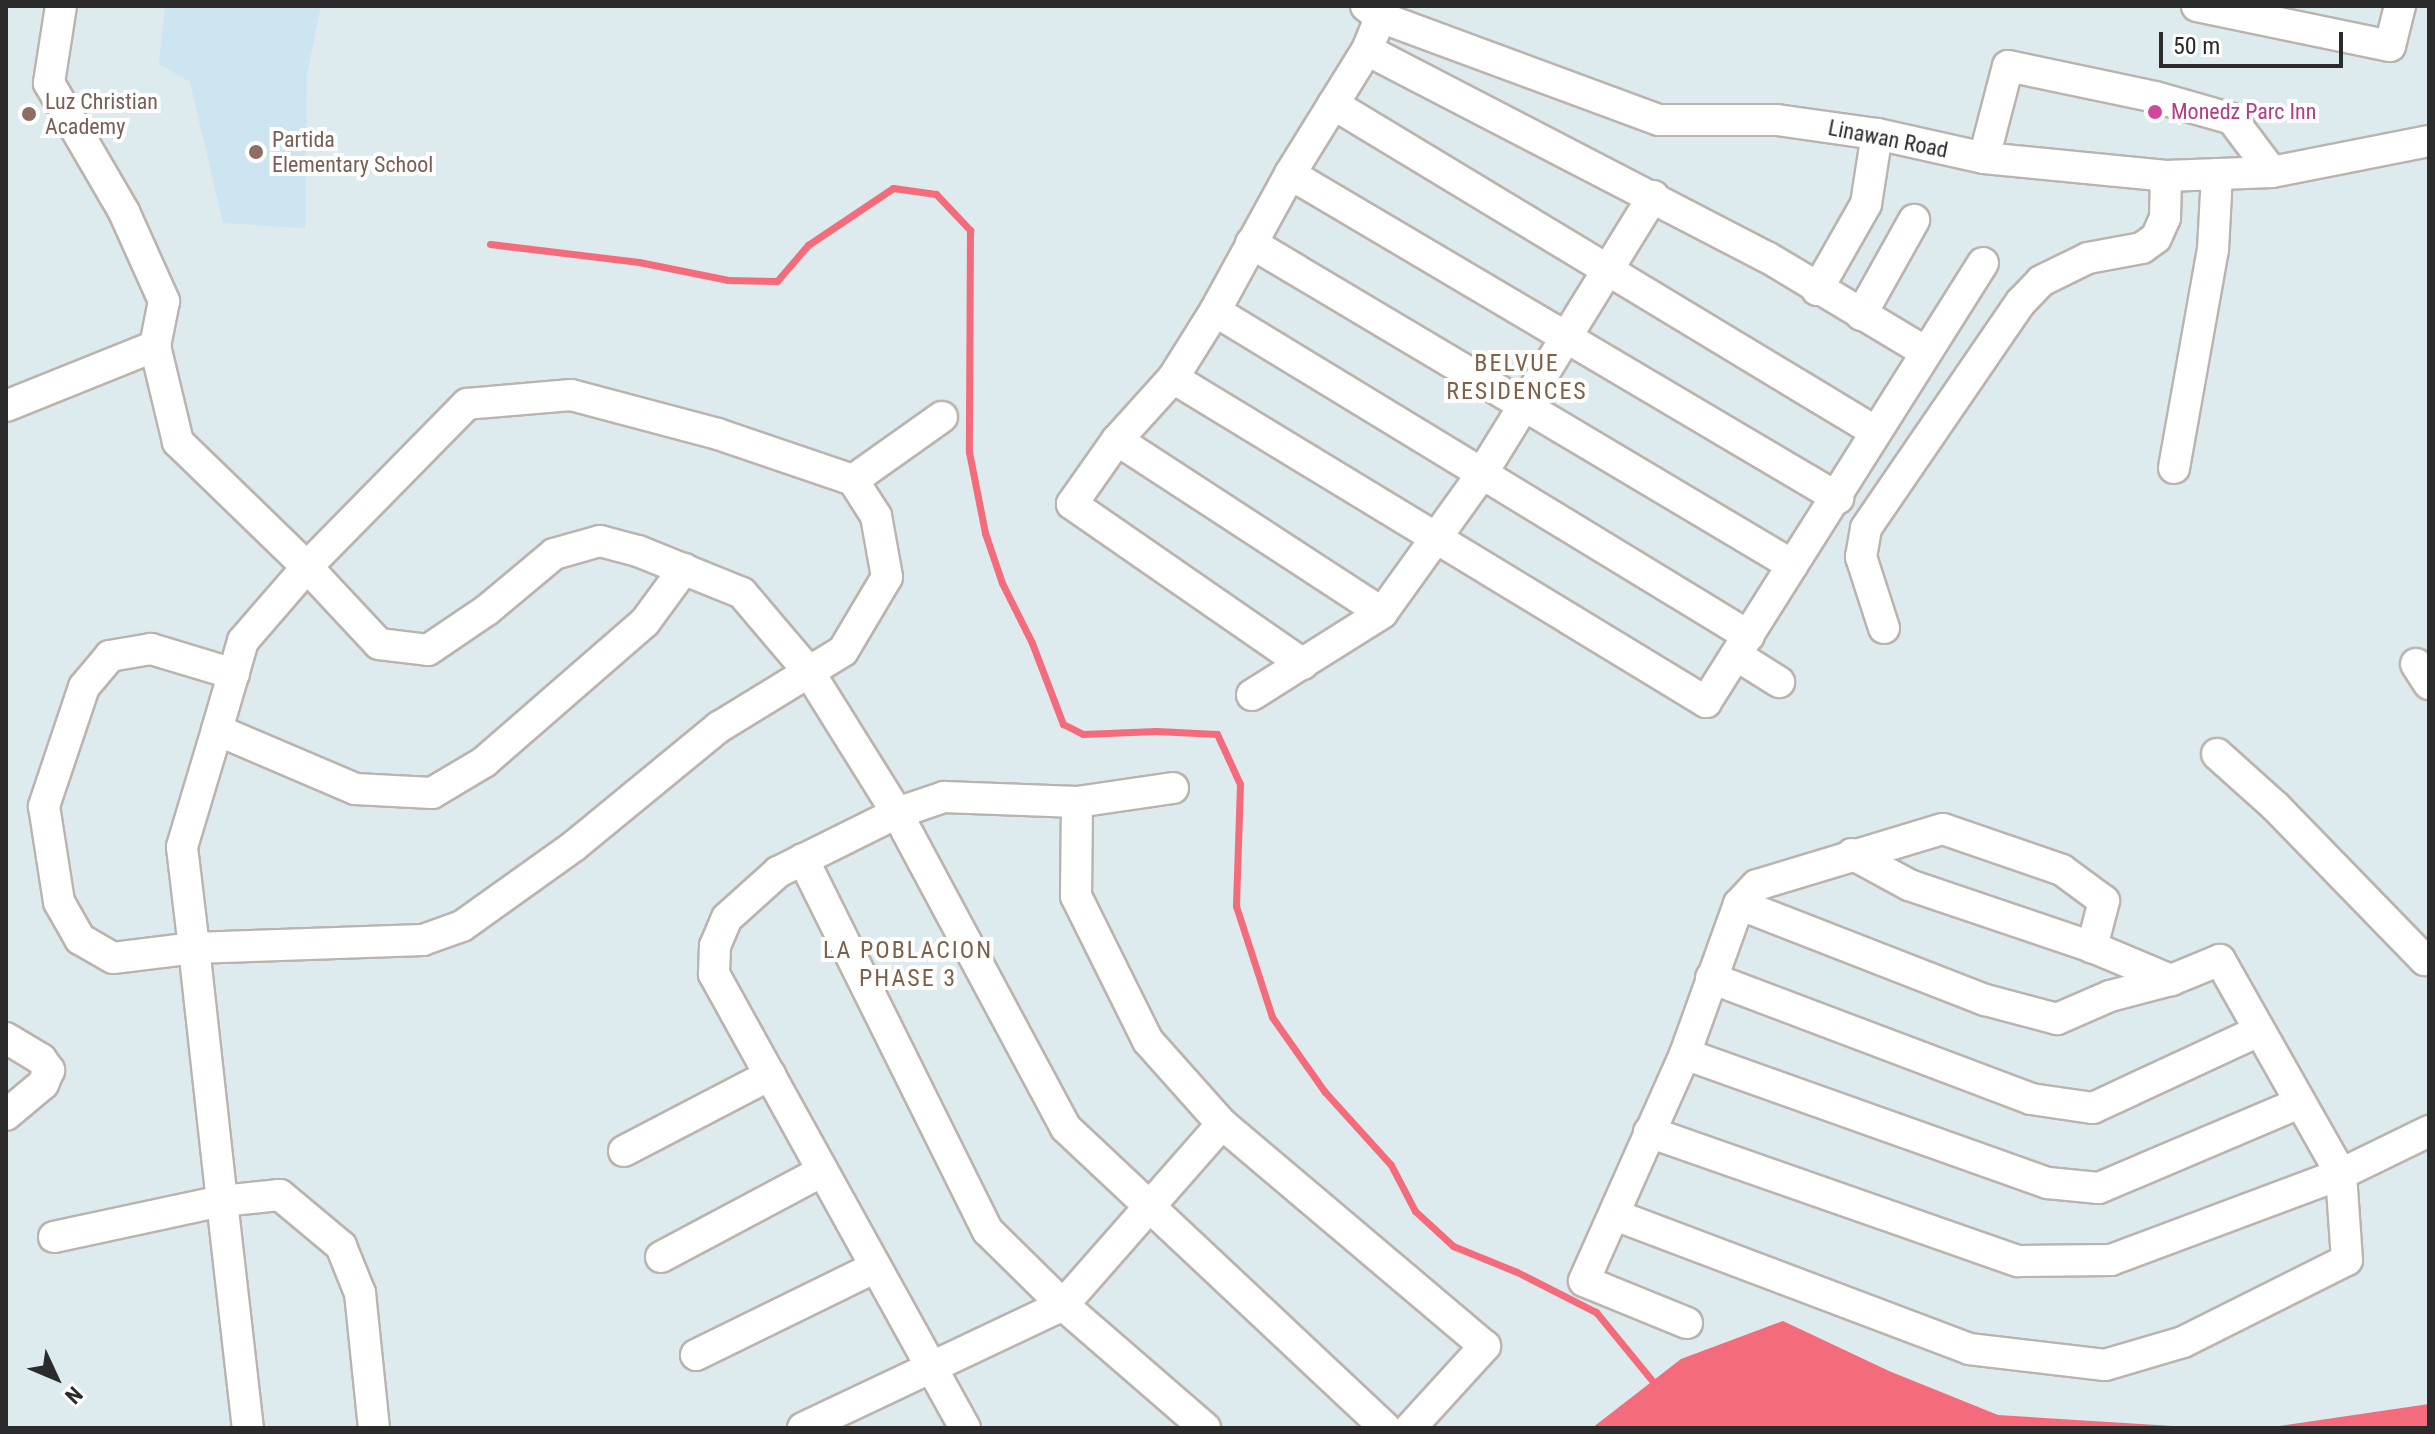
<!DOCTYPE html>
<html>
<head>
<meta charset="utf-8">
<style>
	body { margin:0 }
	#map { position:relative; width:2435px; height:1434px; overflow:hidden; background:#ddeaee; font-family:"Roboto Condensed",sans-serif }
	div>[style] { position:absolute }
	.education>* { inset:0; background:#cce5f0 }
	.water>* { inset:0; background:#f46c7b }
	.stream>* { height:7px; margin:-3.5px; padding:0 3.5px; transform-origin:3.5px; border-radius:3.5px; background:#f46c7b }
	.roads { filter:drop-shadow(2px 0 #bbb4ad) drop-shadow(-2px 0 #bbb4ad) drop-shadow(0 2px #bbb4ad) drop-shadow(0 -2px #bbb4ad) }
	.minor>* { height:30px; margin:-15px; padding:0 15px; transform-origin:15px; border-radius:15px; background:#fff }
	.dots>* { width:22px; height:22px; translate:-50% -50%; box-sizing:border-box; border:4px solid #fff; border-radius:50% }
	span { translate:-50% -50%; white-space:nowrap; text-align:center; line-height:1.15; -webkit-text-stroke:8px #fff; paint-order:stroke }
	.education-label { font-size:22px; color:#785e54 }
	.left { translate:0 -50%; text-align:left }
	.hotel-label { font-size:22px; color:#b23c85 }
	.street-label { font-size:22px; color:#2b2b2b }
	.neighbourhood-label { font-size:24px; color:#7e6149; letter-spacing:2px }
	.frame { position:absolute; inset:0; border:8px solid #2b2b2b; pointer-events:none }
	.north { position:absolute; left:16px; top:1338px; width:80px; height:80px; -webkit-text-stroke:6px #fff; paint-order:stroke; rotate:134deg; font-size:22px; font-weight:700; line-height:32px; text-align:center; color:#2b2b2b }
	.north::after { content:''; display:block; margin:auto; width:28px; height:36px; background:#2b2b2b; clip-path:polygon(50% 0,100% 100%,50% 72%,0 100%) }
	.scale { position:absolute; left:2159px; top:32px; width:184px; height:36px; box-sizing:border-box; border:4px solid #2b2b2b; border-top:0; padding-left:10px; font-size:24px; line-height:28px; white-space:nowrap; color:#2b2b2b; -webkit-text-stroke:6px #fff; paint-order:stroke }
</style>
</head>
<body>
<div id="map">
	<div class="education">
		<i style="clip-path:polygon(165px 6px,321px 6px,307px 74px,305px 228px,223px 223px,190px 82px,159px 64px)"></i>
	</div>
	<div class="water">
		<i style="clip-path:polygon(1783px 1321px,1889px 1371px,1998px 1415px,2205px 1428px,1592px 1428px,1681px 1359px)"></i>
		<i style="clip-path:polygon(2429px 1404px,2429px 1428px,2266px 1428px)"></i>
	</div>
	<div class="stream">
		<i style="left:490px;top:244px;width:150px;rotate:6.9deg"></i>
		<i style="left:639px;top:262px;width:91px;rotate:11.4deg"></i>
		<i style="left:728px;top:280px;width:49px;rotate:1.2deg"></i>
		<i style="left:777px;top:281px;width:48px;rotate:-49.3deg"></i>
		<i style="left:808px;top:245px;width:102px;rotate:-33.8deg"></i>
		<i style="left:893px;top:188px;width:43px;rotate:7.9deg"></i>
		<i style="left:936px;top:194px;width:50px;rotate:46.6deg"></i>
		<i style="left:970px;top:230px;width:222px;rotate:90.3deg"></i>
		<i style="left:969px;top:452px;width:83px;rotate:78.8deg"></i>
		<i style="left:985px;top:533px;width:53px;rotate:71.2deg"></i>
		<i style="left:1002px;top:583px;width:67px;rotate:63.4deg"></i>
		<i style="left:1032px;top:643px;width:87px;rotate:69.1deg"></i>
		<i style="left:1063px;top:724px;width:22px;rotate:27deg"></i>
		<i style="left:1083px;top:734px;width:73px;rotate:-2.4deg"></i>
		<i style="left:1156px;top:731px;width:61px;rotate:2.8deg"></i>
		<i style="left:1217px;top:734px;width:55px;rotate:65.3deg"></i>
		<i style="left:1240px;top:784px;width:122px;rotate:91.9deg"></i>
		<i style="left:1236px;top:906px;width:117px;rotate:72deg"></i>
		<i style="left:1272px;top:1017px;width:92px;rotate:54.8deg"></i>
		<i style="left:1325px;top:1092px;width:98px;rotate:47.9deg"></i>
		<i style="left:1391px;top:1165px;width:52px;rotate:62.4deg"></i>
		<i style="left:1415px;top:1211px;width:52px;rotate:42.6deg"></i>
		<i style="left:1453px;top:1246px;width:69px;rotate:22.1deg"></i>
		<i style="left:1517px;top:1272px;width:89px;rotate:26.9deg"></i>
		<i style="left:1596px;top:1312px;width:99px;rotate:50.7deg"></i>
	</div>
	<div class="roads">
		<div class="minor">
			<i style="left:61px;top:6px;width:78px;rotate:98.9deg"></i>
			<i style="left:49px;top:83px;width:149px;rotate:59.8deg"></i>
			<i style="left:124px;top:212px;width:98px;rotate:65.8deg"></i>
			<i style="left:164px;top:301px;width:46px;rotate:101.3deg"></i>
			<i style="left:155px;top:346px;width:99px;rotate:76.5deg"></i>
			<i style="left:178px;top:442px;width:180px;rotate:44.1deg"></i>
			<i style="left:307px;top:567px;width:105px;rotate:46.9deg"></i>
			<i style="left:379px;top:644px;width:49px;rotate:7deg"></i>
			<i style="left:428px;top:650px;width:71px;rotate:-34.1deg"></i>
			<i style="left:487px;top:610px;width:87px;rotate:-39.9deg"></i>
			<i style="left:554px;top:554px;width:48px;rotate:-15.8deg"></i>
			<i style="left:600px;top:541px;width:39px;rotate:15deg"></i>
			<i style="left:638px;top:551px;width:112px;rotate:22deg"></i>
			<i style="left:742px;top:593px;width:104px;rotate:49.7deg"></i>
			<i style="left:809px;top:672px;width:166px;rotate:58deg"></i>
			<i style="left:897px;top:813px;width:357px;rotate:61.8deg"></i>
			<i style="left:1066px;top:1128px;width:438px;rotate:43.2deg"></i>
			<i style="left:1366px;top:6px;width:18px;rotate:38deg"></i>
			<i style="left:1380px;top:17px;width:297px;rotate:20.3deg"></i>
			<i style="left:1659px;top:120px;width:118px"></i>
			<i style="left:1777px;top:120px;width:101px;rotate:8deg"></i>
			<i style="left:1877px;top:134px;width:110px;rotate:12.6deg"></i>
			<i style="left:1984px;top:158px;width:183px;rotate:5.6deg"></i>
			<i style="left:2166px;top:176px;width:106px;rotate:-2.2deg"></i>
			<i style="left:2272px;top:172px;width:160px;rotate:-11.2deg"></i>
			<i style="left:2197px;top:6px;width:197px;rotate:11.7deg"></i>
			<i style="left:2390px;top:46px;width:41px;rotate:-76deg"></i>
			<i style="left:1367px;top:50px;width:450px;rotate:27.4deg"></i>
			<i style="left:1767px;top:257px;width:185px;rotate:30.9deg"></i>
			<i style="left:1333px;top:104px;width:634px;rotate:31.13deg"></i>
			<i style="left:1984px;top:158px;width:95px;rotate:-75.4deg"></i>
			<i style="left:2008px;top:66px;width:150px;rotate:11.9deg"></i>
			<i style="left:2155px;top:97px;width:80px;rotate:15.9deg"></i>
			<i style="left:2232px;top:119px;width:66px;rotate:53deg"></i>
			<i style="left:1290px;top:174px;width:637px;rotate:30.59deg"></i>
			<i style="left:1251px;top:243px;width:630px;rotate:30.76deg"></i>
			<i style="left:1817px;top:290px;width:99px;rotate:-60.3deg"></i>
			<i style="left:1866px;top:204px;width:71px;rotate:-81.1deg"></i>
			<i style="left:1215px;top:311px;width:625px;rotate:31.33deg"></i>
			<i style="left:1861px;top:315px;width:109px;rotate:-60.8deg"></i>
			<i style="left:1173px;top:378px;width:624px;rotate:31.29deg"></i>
			<i style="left:1706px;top:702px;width:519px;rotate:-57.75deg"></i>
			<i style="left:6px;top:406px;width:161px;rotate:-21.9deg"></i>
			<i style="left:1117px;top:440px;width:316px;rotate:33.1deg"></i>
			<i style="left:2174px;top:468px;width:221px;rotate:-79.9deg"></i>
			<i style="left:2213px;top:250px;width:76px;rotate:-87deg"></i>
			<i style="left:853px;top:480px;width:109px;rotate:-35.3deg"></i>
			<i style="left:1884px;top:628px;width:75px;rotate:-107.9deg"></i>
			<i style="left:1861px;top:557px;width:29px;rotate:-80deg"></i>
			<i style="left:1866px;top:528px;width:274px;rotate:-55.6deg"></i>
			<i style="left:2021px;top:302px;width:29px;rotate:-46deg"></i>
			<i style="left:2041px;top:281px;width:52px;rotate:-26.1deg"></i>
			<i style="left:2088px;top:258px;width:55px;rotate:-10.5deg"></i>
			<i style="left:2142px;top:248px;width:17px;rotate:-36deg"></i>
			<i style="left:2156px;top:238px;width:22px;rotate:-66deg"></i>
			<i style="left:2165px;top:218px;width:42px;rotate:-88.6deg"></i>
			<i style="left:1736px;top:655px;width:51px;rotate:32.1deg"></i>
			<i style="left:1303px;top:664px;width:281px;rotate:-145.3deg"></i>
			<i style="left:1072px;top:504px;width:78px;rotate:-54.9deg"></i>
			<i style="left:1117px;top:440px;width:84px;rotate:-47.9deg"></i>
			<i style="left:1173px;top:378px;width:79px;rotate:-57.9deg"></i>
			<i style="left:1215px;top:311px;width:156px;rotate:-61.3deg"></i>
			<i style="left:1290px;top:174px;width:146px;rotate:-58.2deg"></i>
			<i style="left:1367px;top:50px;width:35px;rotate:-68deg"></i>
			<i style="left:2416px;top:664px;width:24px;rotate:57deg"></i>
			<i style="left:234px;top:674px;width:87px;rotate:-163.2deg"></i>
			<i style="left:151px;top:649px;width:42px;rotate:170.3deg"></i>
			<i style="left:110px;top:656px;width:40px;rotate:130deg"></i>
			<i style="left:84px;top:687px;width:126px;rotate:108.6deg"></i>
			<i style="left:44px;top:806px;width:97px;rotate:81.1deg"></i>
			<i style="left:59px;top:902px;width:43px;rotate:60.4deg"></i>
			<i style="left:80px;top:939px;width:38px;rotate:30deg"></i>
			<i style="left:113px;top:958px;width:82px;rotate:-7deg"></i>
			<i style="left:194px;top:948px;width:229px;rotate:-2deg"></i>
			<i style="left:423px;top:940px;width:41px;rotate:-19.7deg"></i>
			<i style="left:462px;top:926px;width:138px;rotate:-35.5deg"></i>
			<i style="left:574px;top:846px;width:188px;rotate:-39.4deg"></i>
			<i style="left:719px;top:727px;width:145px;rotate:-31.5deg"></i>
			<i style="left:843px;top:651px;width:86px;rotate:-59.3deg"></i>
			<i style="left:887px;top:577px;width:62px;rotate:-100.2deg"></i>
			<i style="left:876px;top:516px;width:43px;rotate:-122.6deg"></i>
			<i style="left:853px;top:480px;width:143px;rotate:-161.2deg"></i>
			<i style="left:718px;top:434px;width:152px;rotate:-165.1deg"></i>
			<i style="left:571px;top:395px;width:104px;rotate:175.1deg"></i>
			<i style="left:467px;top:404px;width:228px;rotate:134.5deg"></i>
			<i style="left:307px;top:567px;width:98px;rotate:130.9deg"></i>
			<i style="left:243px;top:641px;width:93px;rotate:106.3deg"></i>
			<i style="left:217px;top:730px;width:122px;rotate:106.7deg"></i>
			<i style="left:182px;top:847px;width:102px;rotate:83.2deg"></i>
			<i style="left:194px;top:948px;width:255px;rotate:83.7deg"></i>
			<i style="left:222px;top:1201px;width:228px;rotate:83.5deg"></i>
			<i style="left:1252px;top:695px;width:154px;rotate:-32.2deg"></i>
			<i style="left:1382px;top:613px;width:170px;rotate:-54.3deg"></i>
			<i style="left:1481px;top:475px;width:328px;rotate:-58.3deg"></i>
			<i style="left:217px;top:730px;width:150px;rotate:23.1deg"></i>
			<i style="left:355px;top:789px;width:77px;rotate:3deg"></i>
			<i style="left:432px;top:793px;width:61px;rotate:-30.8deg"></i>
			<i style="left:484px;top:762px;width:213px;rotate:-41deg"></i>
			<i style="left:645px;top:622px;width:66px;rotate:-53.7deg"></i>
			<i style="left:2217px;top:754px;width:78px;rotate:41.9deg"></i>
			<i style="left:2275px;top:806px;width:215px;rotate:45.8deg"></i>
			<i style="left:2425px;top:960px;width:5px;rotate:-37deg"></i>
			<i style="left:1077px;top:802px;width:94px;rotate:90.6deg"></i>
			<i style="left:1076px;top:896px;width:162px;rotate:63.6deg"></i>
			<i style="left:1148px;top:1041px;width:111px;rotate:48.3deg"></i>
			<i style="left:1222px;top:1124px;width:344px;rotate:40.2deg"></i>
			<i style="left:1485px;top:1346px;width:111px;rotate:132.4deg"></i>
			<i style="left:1852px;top:854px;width:65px;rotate:28.5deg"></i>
			<i style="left:1909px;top:885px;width:193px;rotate:18.7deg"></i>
			<i style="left:2092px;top:947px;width:86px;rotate:22.7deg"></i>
			<i style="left:803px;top:859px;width:415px;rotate:63.6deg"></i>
			<i style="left:988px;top:1231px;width:105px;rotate:44.6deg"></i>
			<i style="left:1063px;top:1305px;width:188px;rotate:40.9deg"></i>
			<i style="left:1711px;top:978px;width:342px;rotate:20.7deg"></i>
			<i style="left:2031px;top:1099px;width:63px;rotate:8.3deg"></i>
			<i style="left:2093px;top:1108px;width:183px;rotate:-24.9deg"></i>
			<i style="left:6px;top:1038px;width:41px;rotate:31deg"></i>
			<i style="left:41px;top:1059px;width:14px;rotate:54deg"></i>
			<i style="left:49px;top:1070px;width:15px;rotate:113deg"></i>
			<i style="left:43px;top:1084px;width:48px;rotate:140deg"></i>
			<i style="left:1685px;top:1054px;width:385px;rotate:19.6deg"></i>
			<i style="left:2048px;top:1183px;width:51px;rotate:5.6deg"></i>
			<i style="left:2099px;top:1188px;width:217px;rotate:-23deg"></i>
			<i style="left:1649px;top:1132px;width:391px;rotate:19.3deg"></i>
			<i style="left:2018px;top:1261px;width:93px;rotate:-0.6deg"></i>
			<i style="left:2111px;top:1260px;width:246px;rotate:-20.5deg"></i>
			<i style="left:2341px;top:1174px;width:98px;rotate:-26deg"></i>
			<i style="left:624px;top:1151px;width:165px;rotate:-27.5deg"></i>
			<i style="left:1615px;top:1215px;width:379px;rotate:20.7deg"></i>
			<i style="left:1969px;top:1349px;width:137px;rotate:6.7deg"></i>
			<i style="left:2105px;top:1365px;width:81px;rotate:-16.4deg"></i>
			<i style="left:2183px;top:1342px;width:183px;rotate:-26.6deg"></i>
			<i style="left:2347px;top:1260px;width:86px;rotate:-94deg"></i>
			<i style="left:2341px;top:1174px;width:246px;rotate:-119.5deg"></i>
			<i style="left:2220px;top:960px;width:53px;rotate:157.8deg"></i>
			<i style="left:2171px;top:980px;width:63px;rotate:165.3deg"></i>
			<i style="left:2110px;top:996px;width:58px;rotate:156.5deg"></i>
			<i style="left:2057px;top:1019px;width:74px;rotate:-165.2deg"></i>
			<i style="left:1985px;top:1000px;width:264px;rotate:-158.7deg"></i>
			<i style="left:54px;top:1237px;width:172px;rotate:-12.1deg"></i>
			<i style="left:222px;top:1201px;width:58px;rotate:-5.9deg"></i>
			<i style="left:280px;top:1195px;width:80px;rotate:39.9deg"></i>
			<i style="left:341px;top:1246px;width:51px;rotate:68deg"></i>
			<i style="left:360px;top:1293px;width:136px;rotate:84.1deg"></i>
			<i style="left:661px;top:1257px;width:183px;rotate:-28deg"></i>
			<i style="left:1687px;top:1323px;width:111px;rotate:-157.8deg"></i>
			<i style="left:1584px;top:1281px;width:248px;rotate:-66deg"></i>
			<i style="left:1685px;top:1054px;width:159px;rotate:-70.2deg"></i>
			<i style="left:1739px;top:904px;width:26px;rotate:-47deg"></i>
			<i style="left:1757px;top:885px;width:194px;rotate:-16.8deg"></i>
			<i style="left:1943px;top:829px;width:126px;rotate:19deg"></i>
			<i style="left:2062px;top:870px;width:52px;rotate:36.4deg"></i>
			<i style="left:2104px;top:901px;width:48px;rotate:104.6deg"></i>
			<i style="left:696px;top:1355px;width:200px;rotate:-26.1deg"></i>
			<i style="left:803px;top:1428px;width:288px;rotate:-25.3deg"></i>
			<i style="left:1063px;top:1305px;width:241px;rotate:-48.7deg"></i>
			<i style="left:965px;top:1428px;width:519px;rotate:-118.94deg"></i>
			<i style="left:714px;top:974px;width:28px;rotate:-88deg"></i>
			<i style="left:715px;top:946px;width:30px;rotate:-67deg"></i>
			<i style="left:727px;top:918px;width:69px;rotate:-42deg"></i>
			<i style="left:778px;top:872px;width:133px;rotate:-26.4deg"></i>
			<i style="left:897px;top:813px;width:50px;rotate:-18.8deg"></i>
			<i style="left:944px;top:797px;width:133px;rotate:2.2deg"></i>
			<i style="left:1077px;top:802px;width:97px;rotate:-8.3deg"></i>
		</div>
	</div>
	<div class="dots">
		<i style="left:2155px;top:112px;background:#d1479c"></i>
		<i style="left:29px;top:114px;background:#8d6e63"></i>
		<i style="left:256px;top:152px;background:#8d6e63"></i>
	</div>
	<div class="education-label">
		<span class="left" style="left:45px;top:114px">Luz Christian<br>Academy</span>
		<span class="left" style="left:272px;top:152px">Partida<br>Elementary School</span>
	</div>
	<div class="hotel-label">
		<span class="left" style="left:2171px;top:112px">Monedz Parc Inn</span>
	</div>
	<div class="street-label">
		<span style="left:1888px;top:139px;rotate:11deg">Linawan Road</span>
	</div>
	<div class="neighbourhood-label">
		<span style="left:1517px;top:378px">BELVUE<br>RESIDENCES</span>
		<span style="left:908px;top:965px">LA POBLACION<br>PHASE 3</span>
	</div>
	<div class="frame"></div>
	<div class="north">N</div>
	<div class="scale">50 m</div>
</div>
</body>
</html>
